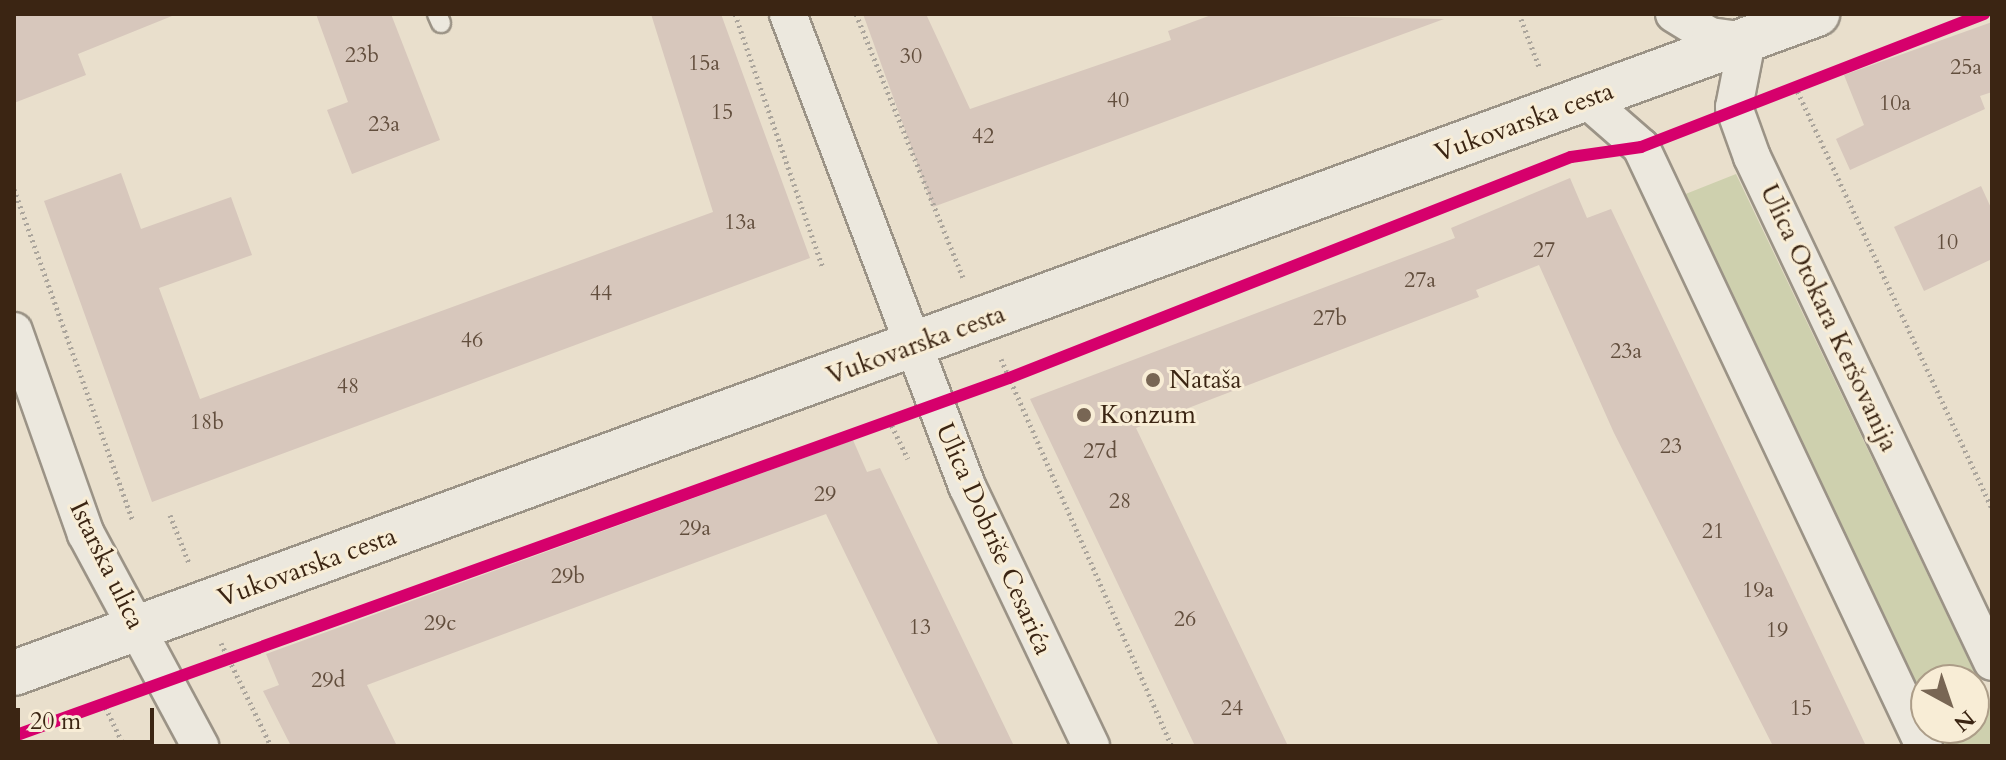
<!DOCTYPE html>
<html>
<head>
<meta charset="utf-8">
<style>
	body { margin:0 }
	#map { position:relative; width:2006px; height:760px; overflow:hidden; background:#e9dfcc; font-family:Cardo,serif }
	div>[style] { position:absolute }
	.green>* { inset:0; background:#ced0ae }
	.building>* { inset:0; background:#d7c7bc }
	.path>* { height:5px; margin-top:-2.5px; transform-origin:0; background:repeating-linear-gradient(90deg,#aba59c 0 2px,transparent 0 6px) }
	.roads { filter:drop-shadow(2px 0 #9b9386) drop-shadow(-2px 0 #9b9386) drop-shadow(0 2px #9b9386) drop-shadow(0 -2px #9b9386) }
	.lane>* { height:18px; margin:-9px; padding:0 9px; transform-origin:9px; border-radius:9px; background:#ece8de }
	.street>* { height:36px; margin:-18px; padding:0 18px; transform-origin:18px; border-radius:18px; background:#ece8de }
	.secondary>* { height:44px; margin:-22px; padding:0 22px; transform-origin:22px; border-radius:22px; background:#ece8de }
	.cycleway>* { height:12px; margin:-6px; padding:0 6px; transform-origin:6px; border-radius:6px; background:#d6006c }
	.dots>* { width:22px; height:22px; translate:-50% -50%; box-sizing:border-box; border:4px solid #f8edd6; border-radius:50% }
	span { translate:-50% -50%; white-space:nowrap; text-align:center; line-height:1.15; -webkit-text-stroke:6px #f8edd6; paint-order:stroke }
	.number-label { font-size:22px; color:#624e3d }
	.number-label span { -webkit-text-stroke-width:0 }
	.street-label { font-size:26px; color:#3b2513 }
	.poi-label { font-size:26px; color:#3b2513 }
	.left { translate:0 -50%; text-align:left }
	.frame { position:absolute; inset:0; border:16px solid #3b2513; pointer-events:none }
	.north { position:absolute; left:1910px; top:664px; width:80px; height:80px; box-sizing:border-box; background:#f8edd6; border:2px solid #ac9d88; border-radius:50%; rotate:140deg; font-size:22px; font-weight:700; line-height:32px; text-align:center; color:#3b2513 }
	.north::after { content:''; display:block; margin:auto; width:28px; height:36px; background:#786654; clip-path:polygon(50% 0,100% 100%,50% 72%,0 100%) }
	.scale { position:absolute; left:16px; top:708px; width:138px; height:36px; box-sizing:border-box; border:4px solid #3b2513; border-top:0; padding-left:10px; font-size:24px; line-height:28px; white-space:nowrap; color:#3b2513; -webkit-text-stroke:6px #f8edd6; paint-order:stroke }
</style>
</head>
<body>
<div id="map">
	<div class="green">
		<i style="clip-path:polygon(1736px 174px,1992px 709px,1992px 746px,1936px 746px,1928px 728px,1974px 728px,1974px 680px,1926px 680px,1926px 724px,1678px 197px)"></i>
	</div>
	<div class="building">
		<i style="clip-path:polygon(14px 14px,172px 14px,172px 16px,78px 54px,86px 75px,14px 103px)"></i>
		<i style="clip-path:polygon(316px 14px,391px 14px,440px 140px,352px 174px,327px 110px,348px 102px)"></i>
		<i style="clip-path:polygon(651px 14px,721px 14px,810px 258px,152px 502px,44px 201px,121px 173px,141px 229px,231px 197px,252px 255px,159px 288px,200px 399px,713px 212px)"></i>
		<i style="clip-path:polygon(863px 14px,926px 14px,970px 109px,1171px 40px,1168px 31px,1214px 14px,1444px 19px,933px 207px)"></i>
		<i style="clip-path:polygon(1992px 22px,1992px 92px,1980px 96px,1985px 109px,1850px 170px,1836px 139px,1864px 125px,1844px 75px)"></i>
		<i style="clip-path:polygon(1570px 178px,1587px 218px,1611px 209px,1866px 746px,1773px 746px,1614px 433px,1539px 265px,1476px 290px,1479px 297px,1136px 428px,1288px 746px,1195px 746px,1030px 399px,1455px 238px,1451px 228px)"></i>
		<i style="clip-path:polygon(1981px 186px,1992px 210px,1992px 259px,1924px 291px,1894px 227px)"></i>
		<i style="clip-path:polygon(853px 440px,867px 472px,880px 468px,1014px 746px,939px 746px,826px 514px,367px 685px,397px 746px,291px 746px,263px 691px,279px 685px,266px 654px)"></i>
	</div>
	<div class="path">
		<i style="left:735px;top:14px;width:269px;rotate:70.9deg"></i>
		<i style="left:856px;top:14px;width:285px;rotate:67.9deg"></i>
		<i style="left:1521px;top:19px;width:53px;rotate:69.2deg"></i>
		<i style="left:1795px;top:86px;width:467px;rotate:65deg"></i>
		<i style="left:14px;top:189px;width:353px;rotate:70.3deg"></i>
		<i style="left:1001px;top:359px;width:423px;rotate:66.2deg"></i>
		<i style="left:889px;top:420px;width:43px;rotate:64deg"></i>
		<i style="left:170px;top:515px;width:52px;rotate:68.4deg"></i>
		<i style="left:221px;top:643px;width:114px;rotate:64.1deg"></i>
		<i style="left:103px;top:702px;width:49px;rotate:64.5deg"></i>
	</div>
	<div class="roads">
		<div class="lane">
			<i style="left:437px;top:14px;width:10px;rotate:66deg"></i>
		</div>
		<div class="street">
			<i style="left:788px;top:14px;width:505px;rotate:69.23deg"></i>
			<i style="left:967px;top:486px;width:288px;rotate:64.5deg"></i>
			<i style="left:1674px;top:14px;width:42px;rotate:31.4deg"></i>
			<i style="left:1710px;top:36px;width:37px;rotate:8deg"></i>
			<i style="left:1747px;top:41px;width:67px;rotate:101.1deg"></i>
			<i style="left:1734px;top:107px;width:53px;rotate:70.2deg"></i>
			<i style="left:1752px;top:157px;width:559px;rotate:64.58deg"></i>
			<i style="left:1586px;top:99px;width:73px;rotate:41.1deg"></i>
			<i style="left:1641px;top:147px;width:662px;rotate:64.71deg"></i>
			<i style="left:14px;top:331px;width:215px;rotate:70.5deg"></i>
			<i style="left:86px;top:534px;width:241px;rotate:61.7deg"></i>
		</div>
		<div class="secondary">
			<i style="left:14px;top:673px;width:1920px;rotate:-20.08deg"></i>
		</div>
	</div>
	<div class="cycleway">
		<i style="left:14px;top:736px;width:1057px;rotate:-19.79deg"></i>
		<i style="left:1009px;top:378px;width:604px;rotate:-21.47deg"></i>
		<i style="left:1571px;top:157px;width:71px;rotate:-8.1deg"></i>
		<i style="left:1641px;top:147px;width:368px;rotate:-21.2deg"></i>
	</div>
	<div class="dots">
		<i style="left:1153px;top:380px;background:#786654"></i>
		<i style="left:1084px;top:415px;background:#786654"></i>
	</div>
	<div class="number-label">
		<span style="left:362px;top:56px">23b</span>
		<span style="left:911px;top:57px">30</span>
		<span style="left:704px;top:64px">15a</span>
		<span style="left:1966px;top:68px">25a</span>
		<span style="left:1118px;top:101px">40</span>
		<span style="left:1895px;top:104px">10a</span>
		<span style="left:722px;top:113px">15</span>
		<span style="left:384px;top:125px">23a</span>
		<span style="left:983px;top:137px">42</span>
		<span style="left:740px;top:223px">13a</span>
		<span style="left:1947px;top:243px">10</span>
		<span style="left:1544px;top:251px">27</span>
		<span style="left:1420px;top:281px">27a</span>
		<span style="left:601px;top:294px">44</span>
		<span style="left:1330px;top:319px">27b</span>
		<span style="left:472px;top:341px">46</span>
		<span style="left:1626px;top:352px">23a</span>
		<span style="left:348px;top:387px">48</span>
		<span style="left:207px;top:423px">18b</span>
		<span style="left:1671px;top:447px">23</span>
		<span style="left:1100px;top:452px">27d</span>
		<span style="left:825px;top:495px">29</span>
		<span style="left:1120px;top:502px">28</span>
		<span style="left:695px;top:529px">29a</span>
		<span style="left:1713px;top:532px">21</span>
		<span style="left:568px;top:577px">29b</span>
		<span style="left:1758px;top:591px">19a</span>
		<span style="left:1185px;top:620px">26</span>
		<span style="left:440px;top:624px">29c</span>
		<span style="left:920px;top:628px">13</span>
		<span style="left:1777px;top:631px">19</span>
		<span style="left:328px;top:681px">29d</span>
		<span style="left:1232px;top:709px">24</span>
		<span style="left:1801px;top:709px">15</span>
	</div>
	<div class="street-label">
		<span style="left:1524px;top:122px;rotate:-20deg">Vukovarska cesta</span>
		<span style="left:1829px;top:318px;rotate:65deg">Ulica Otokara Keršovanija</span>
		<span style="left:916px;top:345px;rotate:-20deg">Vukovarska cesta</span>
		<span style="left:994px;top:539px;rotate:66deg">Ulica Dobriše Cesarića</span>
		<span style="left:107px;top:565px;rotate:64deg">Istarska ulica</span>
		<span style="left:307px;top:567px;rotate:-20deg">Vukovarska cesta</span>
	</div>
	<div class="poi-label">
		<span class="left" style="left:1169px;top:380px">Nataša</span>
		<span class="left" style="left:1100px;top:415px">Konzum</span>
	</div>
	<div class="frame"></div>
	<div class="north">N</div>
	<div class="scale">20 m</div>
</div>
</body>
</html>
